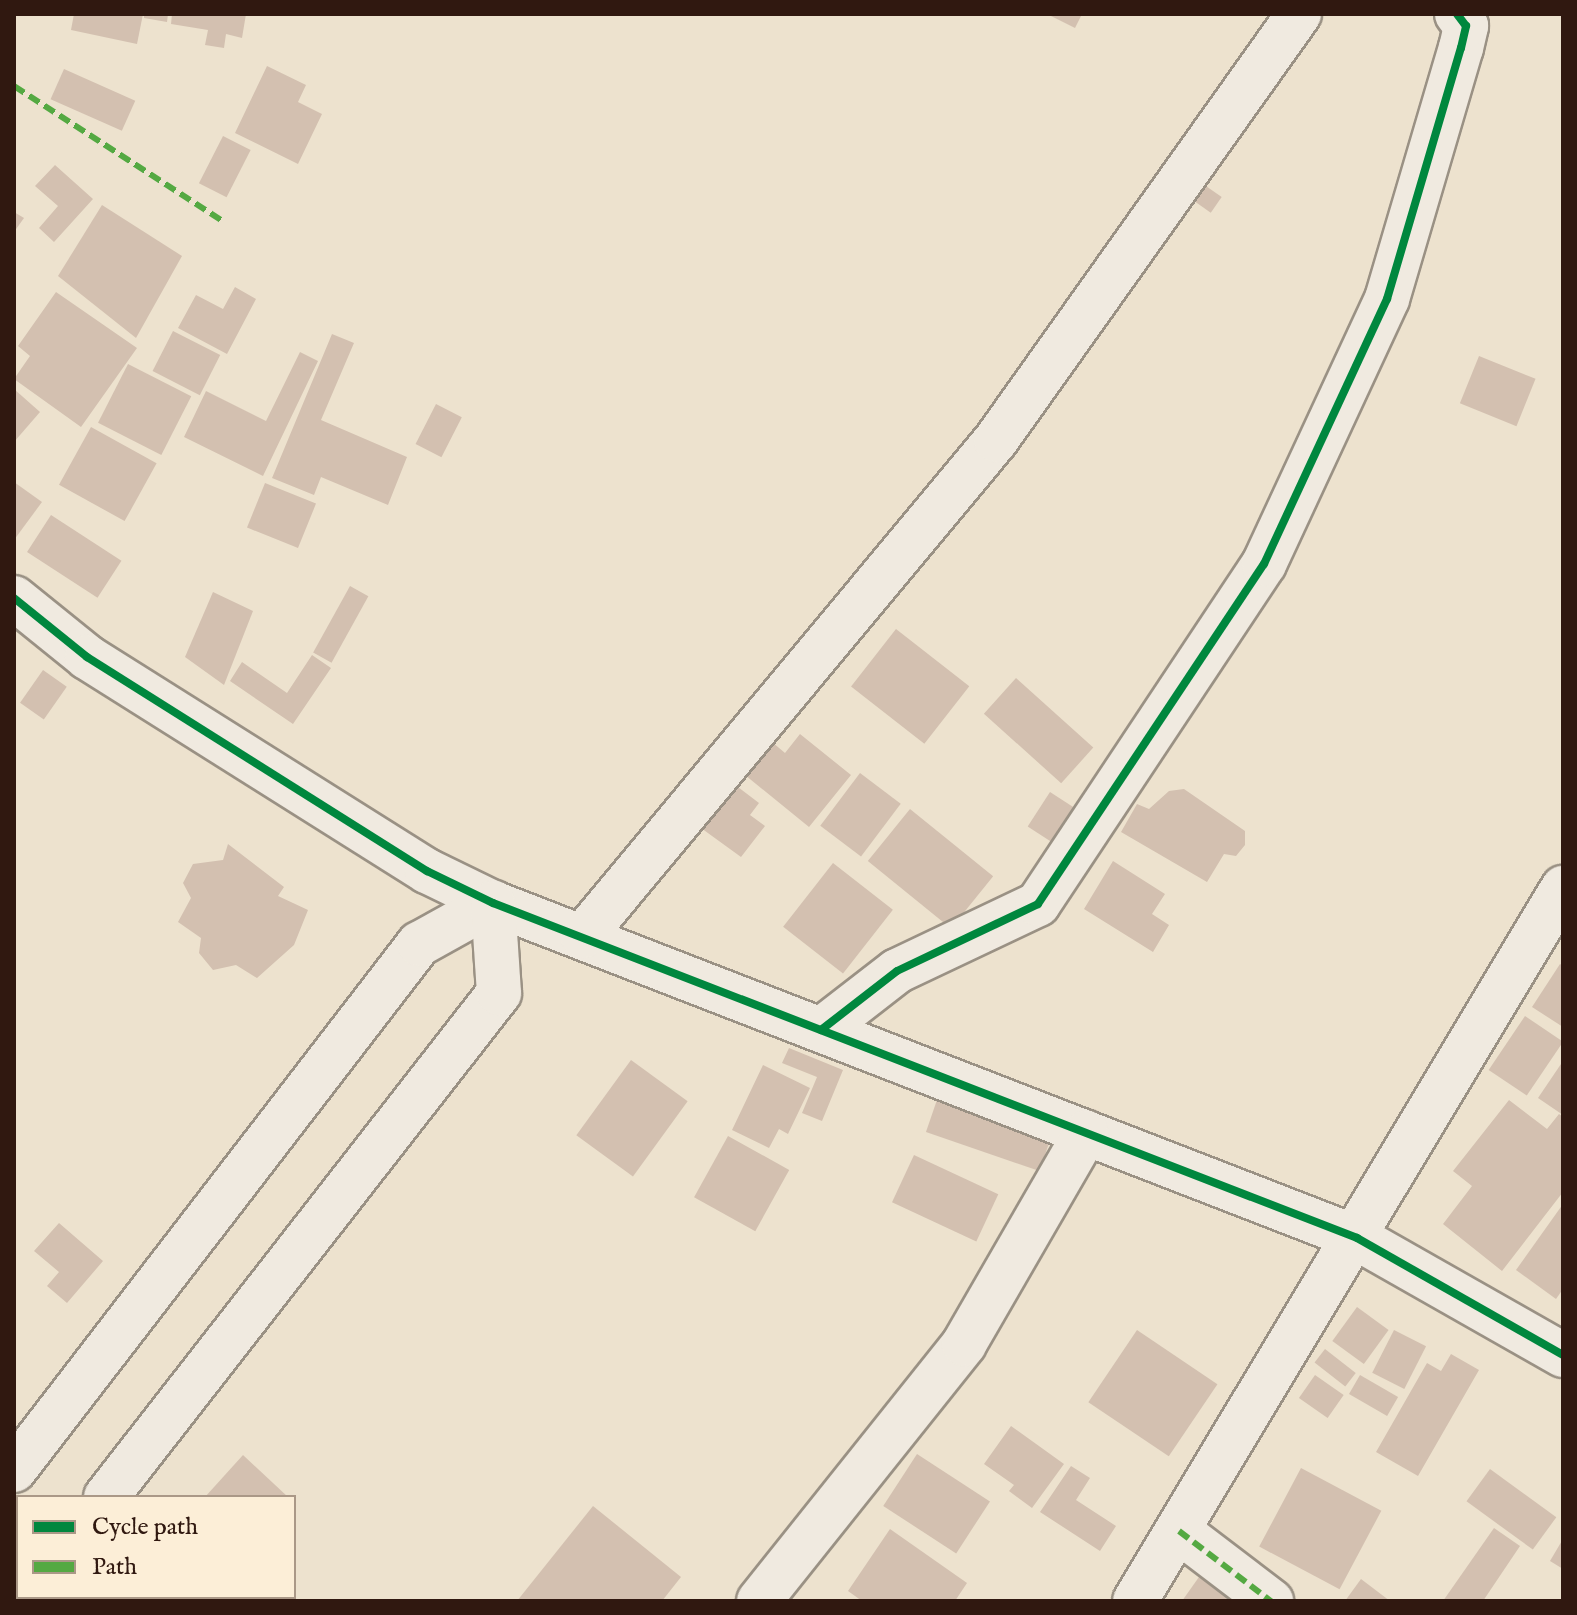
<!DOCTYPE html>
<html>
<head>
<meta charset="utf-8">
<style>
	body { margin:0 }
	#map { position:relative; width:1577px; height:1615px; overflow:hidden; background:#ede2ce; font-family:"IM FELL English",serif }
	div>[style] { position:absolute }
	.building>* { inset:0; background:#d3c0b0; transform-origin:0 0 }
	.roads { filter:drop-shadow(2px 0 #9a9184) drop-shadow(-2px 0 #9a9184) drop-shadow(0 2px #9a9184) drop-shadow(0 -2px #9a9184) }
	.minor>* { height:44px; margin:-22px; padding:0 22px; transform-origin:22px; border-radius:22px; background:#f0eae0 }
	.quiet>* { height:6px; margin-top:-3px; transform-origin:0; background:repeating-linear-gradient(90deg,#54a942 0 12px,transparent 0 18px) }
	.cycleway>* { height:8px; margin:-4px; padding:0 4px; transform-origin:4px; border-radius:4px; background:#00873e }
	span { translate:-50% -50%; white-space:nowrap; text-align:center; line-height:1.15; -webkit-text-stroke:8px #fceed7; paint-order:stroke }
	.frame { position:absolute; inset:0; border:16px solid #301810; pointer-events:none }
	.legend { position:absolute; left:16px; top:1495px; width:280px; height:104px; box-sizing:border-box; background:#fceed7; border:2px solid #aa9887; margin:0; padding:10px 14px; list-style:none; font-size:24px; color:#301810 }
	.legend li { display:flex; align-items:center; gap:16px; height:40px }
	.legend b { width:40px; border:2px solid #aa9887 }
</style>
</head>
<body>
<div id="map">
	<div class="building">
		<i style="clip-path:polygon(74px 14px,143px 14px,137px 44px,71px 30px)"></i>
		<i style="clip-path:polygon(144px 14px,168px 14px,167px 22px,144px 18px)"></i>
		<i style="clip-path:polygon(172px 14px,246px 14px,242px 38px,226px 34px,224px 48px,205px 45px,208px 30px,171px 24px)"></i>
		<i style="clip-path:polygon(1047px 14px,1082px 14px,1075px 28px)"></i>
		<i style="clip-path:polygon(267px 66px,306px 85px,298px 102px,322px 114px,298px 164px,235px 133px)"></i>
		<i style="left:64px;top:69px;width:78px;height:33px;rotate:24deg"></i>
		<i style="left:223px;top:136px;width:31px;height:53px;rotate:27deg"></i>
		<i style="clip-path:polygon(55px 165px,93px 199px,54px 242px,39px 228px,58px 206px,35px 186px)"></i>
		<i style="left:1193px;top:177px;width:35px;height:19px;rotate:35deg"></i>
		<i style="clip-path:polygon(102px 205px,182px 256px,136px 338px,58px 276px)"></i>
		<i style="clip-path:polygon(14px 212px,24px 218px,14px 232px)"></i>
		<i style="clip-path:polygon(235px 287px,256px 299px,227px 354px,178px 328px,196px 295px,223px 309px)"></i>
		<i style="clip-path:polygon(56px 292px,137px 348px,81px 427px,14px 379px,30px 356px,18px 346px)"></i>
		<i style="left:173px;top:331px;width:53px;height:45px;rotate:27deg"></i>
		<i style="clip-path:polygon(332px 334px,354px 343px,321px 420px,407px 457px,388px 505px,321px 477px,314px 495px,272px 478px)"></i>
		<i style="clip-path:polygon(300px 352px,318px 361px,263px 476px,184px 437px,206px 391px,266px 421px)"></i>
		<i style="left:1479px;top:356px;width:61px;height:51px;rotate:22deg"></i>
		<i style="left:128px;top:364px;width:71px;height:66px;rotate:27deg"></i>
		<i style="clip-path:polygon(14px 389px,40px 412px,14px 442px)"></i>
		<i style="left:436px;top:404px;width:29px;height:45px;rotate:27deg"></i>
		<i style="left:91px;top:427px;width:75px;height:66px;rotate:29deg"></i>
		<i style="clip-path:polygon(14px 482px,42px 502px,14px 540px)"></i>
		<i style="left:265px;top:483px;width:55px;height:48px;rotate:22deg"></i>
		<i style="left:51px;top:515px;width:84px;height:44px;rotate:33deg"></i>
		<i style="left:350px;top:586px;width:21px;height:76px;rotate:29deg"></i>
		<i style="clip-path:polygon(213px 592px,253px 611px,224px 685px,185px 657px)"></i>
		<i style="left:896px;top:629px;width:93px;height:73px;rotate:38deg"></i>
		<i style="clip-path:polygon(312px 655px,331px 668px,293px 724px,230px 681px,242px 662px,287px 693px)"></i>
		<i style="left:43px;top:670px;width:29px;height:40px;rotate:35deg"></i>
		<i style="left:1016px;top:678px;width:104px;height:48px;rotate:42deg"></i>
		<i style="clip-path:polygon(800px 734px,851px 775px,809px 827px,745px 775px,772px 742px,785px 753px)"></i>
		<i style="left:860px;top:773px;width:51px;height:66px;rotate:37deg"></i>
		<i style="clip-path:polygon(734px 784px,759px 803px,750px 815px,765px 826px,741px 857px,701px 828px)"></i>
		<i style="clip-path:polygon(1184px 789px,1245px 831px,1245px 845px,1236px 856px,1224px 854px,1207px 882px,1121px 832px,1137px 804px,1149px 809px,1169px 791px)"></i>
		<i style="left:1050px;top:792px;width:46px;height:41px;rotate:33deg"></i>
		<i style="left:910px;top:809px;width:107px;height:67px;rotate:39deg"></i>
		<i style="clip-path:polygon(228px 844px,284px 887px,278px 896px,308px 910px,294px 945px,257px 978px,236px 965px,213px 970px,199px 953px,201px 938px,178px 922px,191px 898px,183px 883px,193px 864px,223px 860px)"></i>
		<i style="clip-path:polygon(1113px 861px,1165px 894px,1152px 914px,1169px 925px,1153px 952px,1084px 909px)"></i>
		<i style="left:833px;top:863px;width:76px;height:81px;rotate:38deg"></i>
		<i style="clip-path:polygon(1560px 964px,1563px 966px,1563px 1027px,1532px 1007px)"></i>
		<i style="left:1525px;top:1016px;width:46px;height:65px;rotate:34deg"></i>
		<i style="clip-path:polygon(789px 1048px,843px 1070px,822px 1121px,802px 1113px,817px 1077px,782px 1063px)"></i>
		<i style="left:631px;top:1060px;width:70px;height:93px;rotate:36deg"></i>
		<i style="clip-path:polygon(1563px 1061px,1563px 1115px,1538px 1098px)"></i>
		<i style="clip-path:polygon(763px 1065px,810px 1088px,788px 1134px,779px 1129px,769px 1148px,732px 1130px)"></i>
		<i style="left:938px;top:1097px;width:120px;height:37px;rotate:19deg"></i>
		<i style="clip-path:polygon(1509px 1100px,1547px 1129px,1559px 1114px,1563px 1117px,1563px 1192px,1502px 1271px,1443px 1224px,1472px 1186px,1453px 1171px)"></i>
		<i style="left:728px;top:1136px;width:70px;height:70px;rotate:29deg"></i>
		<i style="left:914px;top:1155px;width:93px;height:52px;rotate:25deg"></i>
		<i style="clip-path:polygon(1563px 1204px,1563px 1289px,1556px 1299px,1516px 1270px)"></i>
		<i style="clip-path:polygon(59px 1223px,103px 1261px,67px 1303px,47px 1286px,59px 1272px,34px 1251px)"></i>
		<i style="left:1357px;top:1307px;width:39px;height:42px;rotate:36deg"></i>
		<i style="left:1137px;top:1330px;width:97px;height:87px;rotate:34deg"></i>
		<i style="left:1394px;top:1330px;width:36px;height:48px;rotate:27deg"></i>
		<i style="left:1325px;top:1349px;width:39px;height:17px;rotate:38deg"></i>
		<i style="clip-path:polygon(1451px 1354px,1479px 1370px,1418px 1476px,1376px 1452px,1427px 1363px,1441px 1371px)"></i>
		<i style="left:1315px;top:1375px;width:35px;height:28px;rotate:35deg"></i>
		<i style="left:1360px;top:1375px;width:44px;height:22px;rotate:30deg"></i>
		<i style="clip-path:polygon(1011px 1426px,1064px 1464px,1032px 1508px,1009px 1491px,1014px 1485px,984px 1464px)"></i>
		<i style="left:917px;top:1454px;width:87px;height:62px;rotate:33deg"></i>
		<i style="clip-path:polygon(243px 1455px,288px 1497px,205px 1497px)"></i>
		<i style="clip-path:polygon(1071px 1466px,1090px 1478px,1076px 1500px,1116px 1526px,1100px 1551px,1040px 1512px)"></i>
		<i style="left:1301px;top:1468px;width:91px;height:89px;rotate:28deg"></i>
		<i style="left:1490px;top:1469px;width:82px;height:40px;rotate:36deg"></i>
		<i style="clip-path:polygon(593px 1506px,681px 1577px,662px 1601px,517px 1601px)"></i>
		<i style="clip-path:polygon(1494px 1528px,1520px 1546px,1483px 1601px,1443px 1601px)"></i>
		<i style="clip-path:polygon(890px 1529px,967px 1583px,955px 1601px,862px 1601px,848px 1591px)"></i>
		<i style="clip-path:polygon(1563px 1539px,1563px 1569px,1550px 1561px)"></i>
		<i style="clip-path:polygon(1199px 1577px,1234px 1601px,1182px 1601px)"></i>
		<i style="clip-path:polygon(1361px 1579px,1390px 1601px,1345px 1601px)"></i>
		<i style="clip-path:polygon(149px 1597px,182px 1597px,186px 1601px,153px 1601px)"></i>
		<i style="clip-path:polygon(198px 1597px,241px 1597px,245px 1601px,194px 1601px)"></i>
	</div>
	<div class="roads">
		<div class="minor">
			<i style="left:14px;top:598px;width:94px;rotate:38.9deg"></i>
			<i style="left:87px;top:657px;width:402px;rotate:32.2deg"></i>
			<i style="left:427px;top:871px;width:73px;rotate:25.9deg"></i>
			<i style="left:493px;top:903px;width:927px;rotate:21.19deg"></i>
			<i style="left:1357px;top:1238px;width:237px;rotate:29.6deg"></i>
			<i style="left:583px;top:936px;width:645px;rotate:-50.22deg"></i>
			<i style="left:996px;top:440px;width:523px;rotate:-54.58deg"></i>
			<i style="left:821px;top:1030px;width:96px;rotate:-37.8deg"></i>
			<i style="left:897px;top:971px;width:156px;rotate:-25.4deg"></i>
			<i style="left:1038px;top:904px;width:408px;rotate:-56.4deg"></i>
			<i style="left:1264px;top:564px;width:292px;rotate:-65.1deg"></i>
			<i style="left:1387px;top:299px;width:262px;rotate:-73.6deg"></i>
			<i style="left:1461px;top:48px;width:23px;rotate:-77deg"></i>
			<i style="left:1466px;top:26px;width:15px;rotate:-127deg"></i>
			<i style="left:14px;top:1470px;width:664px;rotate:-52.41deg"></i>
			<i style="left:419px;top:944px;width:85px;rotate:-29deg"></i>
			<i style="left:106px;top:1497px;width:639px;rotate:-52.05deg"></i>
			<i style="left:499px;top:993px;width:90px;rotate:-93.8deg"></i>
			<i style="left:1179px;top:1531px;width:116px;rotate:37.3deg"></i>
			<i style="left:25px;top:1601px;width:5px;rotate:-53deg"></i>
			<i style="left:759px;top:1601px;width:329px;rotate:-51.4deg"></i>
			<i style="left:964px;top:1344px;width:244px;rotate:-60deg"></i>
			<i style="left:1135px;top:1601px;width:832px;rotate:-59.02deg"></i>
		</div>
	</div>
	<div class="quiet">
		<i style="left:14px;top:86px;width:247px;rotate:32.9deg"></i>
		<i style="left:1179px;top:1531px;width:116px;rotate:37.3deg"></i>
	</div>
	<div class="cycleway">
		<i style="left:14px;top:598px;width:94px;rotate:38.9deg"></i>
		<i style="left:87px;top:657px;width:402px;rotate:32.2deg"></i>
		<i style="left:427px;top:871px;width:73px;rotate:25.9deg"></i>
		<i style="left:493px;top:903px;width:927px;rotate:21.19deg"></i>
		<i style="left:1357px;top:1238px;width:237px;rotate:29.6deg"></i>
		<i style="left:821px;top:1030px;width:96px;rotate:-37.8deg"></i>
		<i style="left:897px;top:971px;width:156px;rotate:-25.4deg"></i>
		<i style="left:1038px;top:904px;width:408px;rotate:-56.4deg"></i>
		<i style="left:1264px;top:564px;width:292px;rotate:-65.1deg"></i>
		<i style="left:1387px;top:299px;width:262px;rotate:-73.6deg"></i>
		<i style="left:1461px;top:48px;width:23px;rotate:-77deg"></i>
		<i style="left:1466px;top:26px;width:15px;rotate:-127deg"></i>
	</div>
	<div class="frame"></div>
	<ul class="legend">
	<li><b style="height:10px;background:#00873e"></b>Cycle path</li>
	<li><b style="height:10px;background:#54a942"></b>Path</li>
	</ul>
</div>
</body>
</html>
